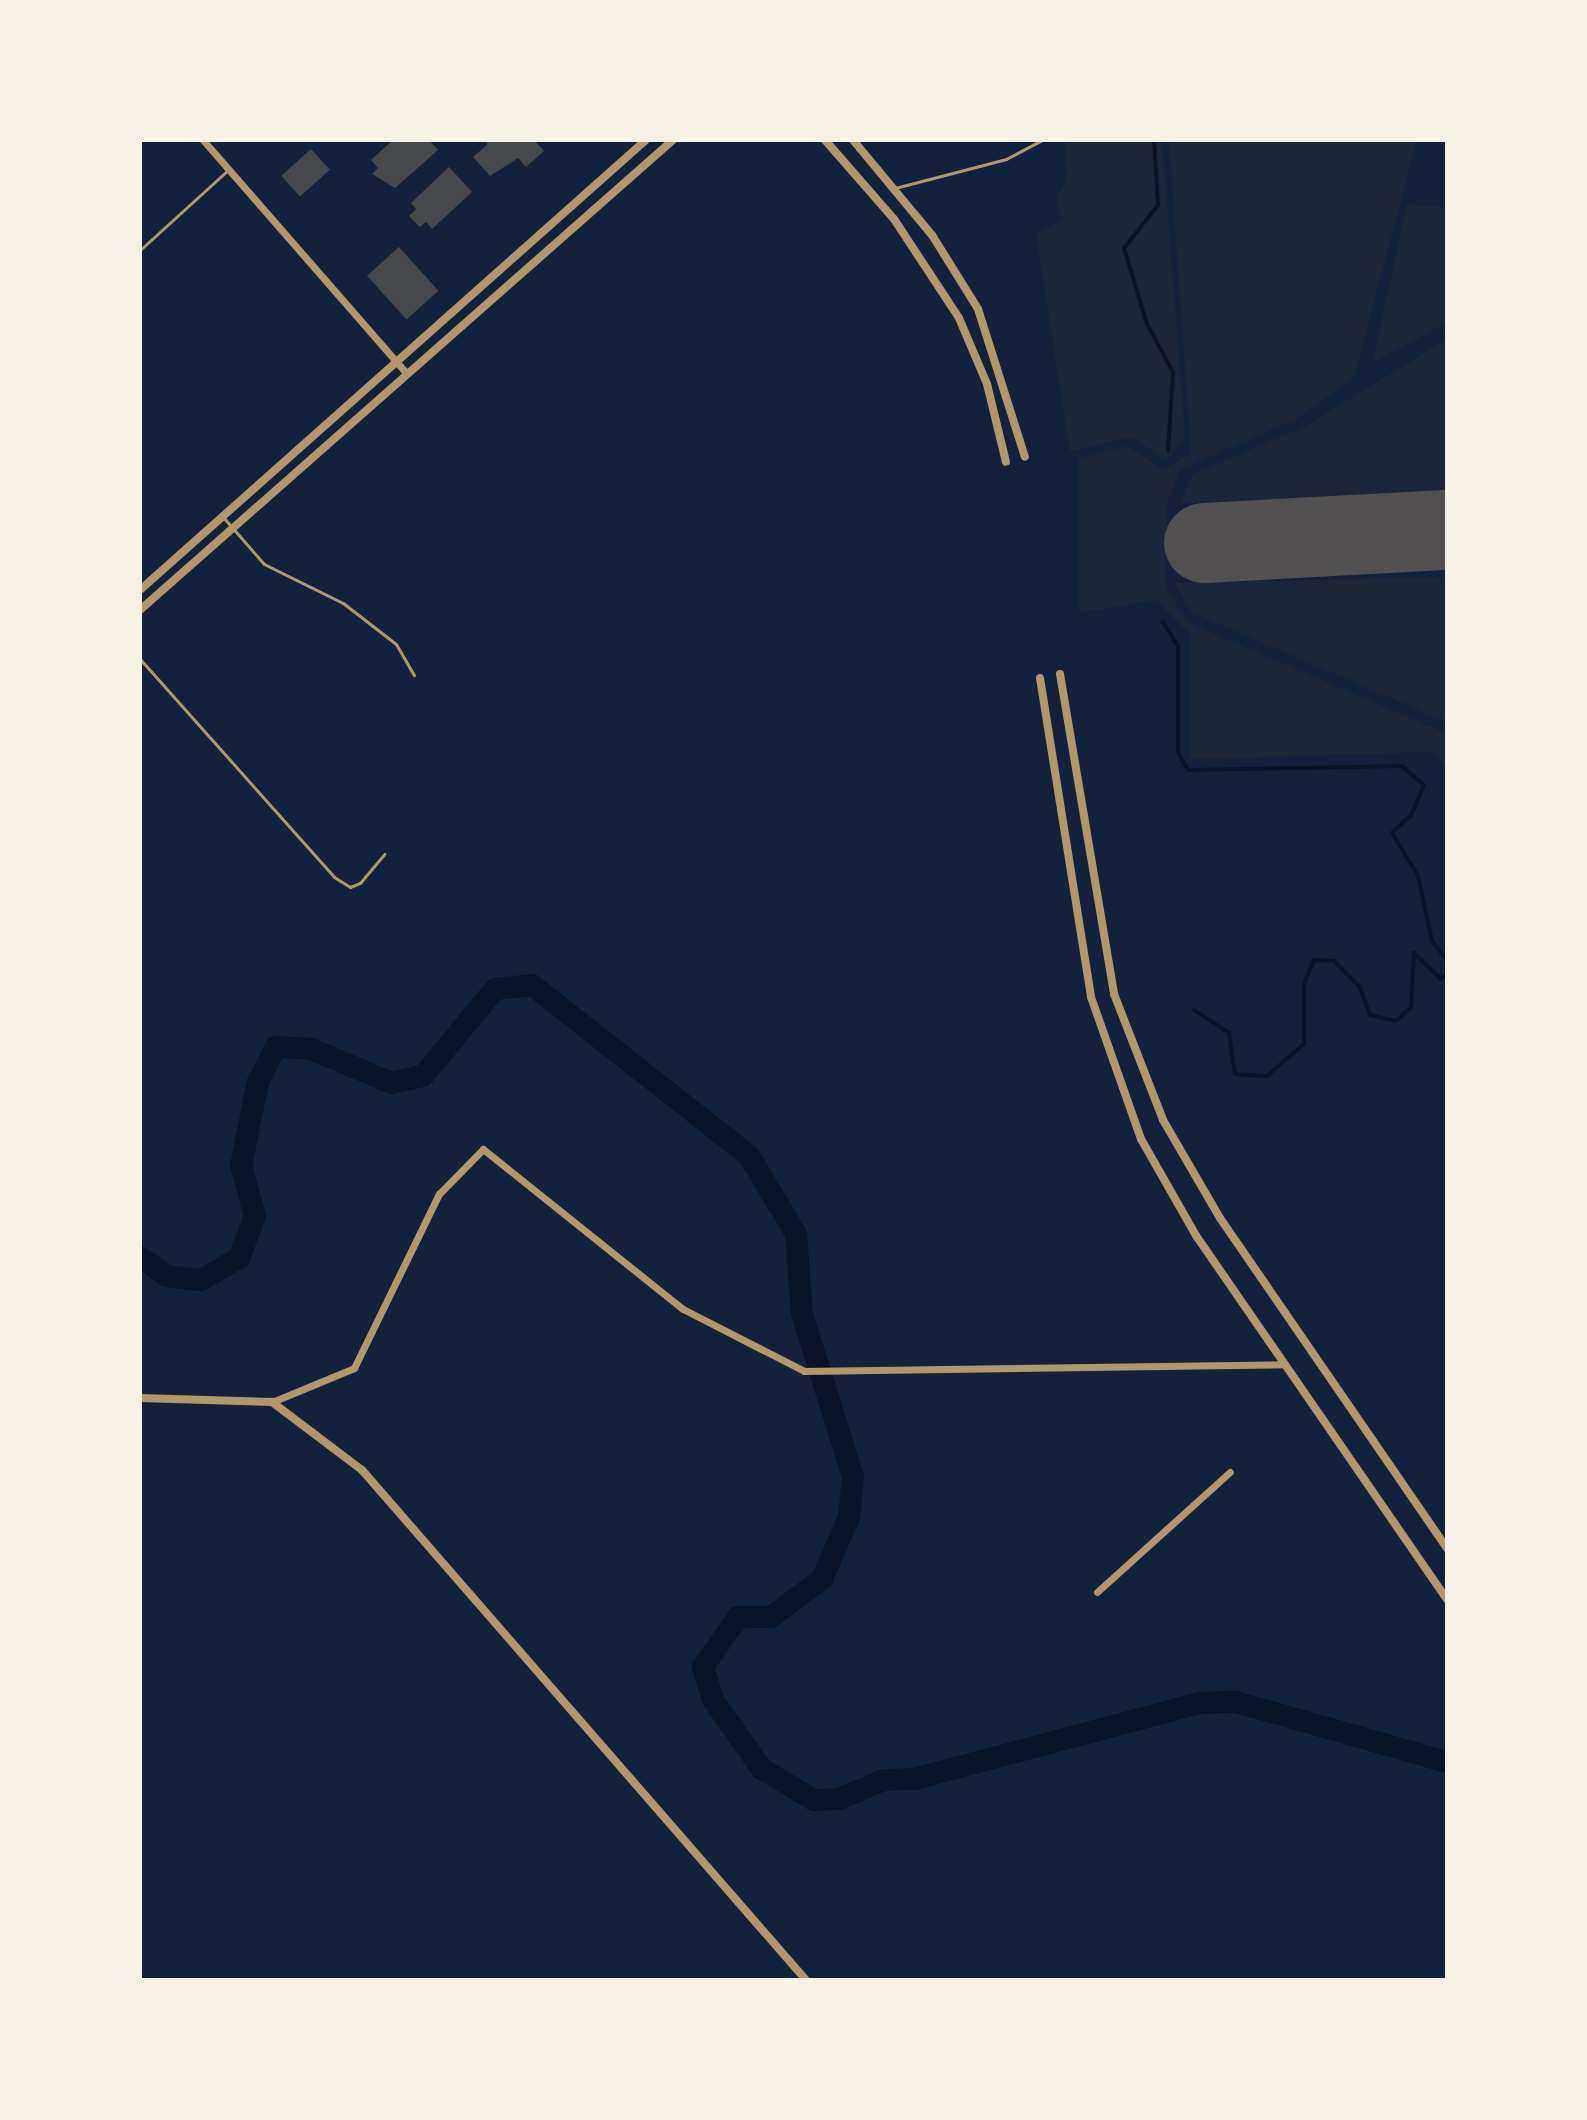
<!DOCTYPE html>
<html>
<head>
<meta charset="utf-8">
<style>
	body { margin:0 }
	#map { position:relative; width:1587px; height:2120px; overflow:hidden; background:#14213d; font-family:"Alegreya Sans",sans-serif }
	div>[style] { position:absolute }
	.green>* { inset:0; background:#1d2539 }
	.stream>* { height:4px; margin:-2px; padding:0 2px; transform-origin:2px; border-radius:2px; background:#0b132b }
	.river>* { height:22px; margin:-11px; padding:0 11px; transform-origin:11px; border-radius:11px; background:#0b132b }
	.runway>* { height:80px; margin:-40px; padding:0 40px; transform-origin:40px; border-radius:40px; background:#525050 }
	.building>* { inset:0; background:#48494c; transform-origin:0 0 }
	.service>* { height:3px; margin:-1.5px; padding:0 1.5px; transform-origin:1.5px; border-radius:1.5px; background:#b1986c }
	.minor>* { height:7px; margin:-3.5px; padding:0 3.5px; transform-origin:3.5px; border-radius:3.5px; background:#b1986c }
	.tertiary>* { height:8px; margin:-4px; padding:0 4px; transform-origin:4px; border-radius:4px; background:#b1986c }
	span { translate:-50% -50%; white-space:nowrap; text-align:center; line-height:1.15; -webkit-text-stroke:6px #f6f1e7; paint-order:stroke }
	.frame { position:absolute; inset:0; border:142px solid #f6f1e7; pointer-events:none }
</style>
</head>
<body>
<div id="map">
	<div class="green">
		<i style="clip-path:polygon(1065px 140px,1162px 140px,1185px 438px,1166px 460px,1132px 437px,1070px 452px,1036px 233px,1062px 220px,1056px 198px,1067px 179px)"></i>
		<i style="clip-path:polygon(1169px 140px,1417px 140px,1354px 377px,1298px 418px,1179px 470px,1167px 505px,1165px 587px,1189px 623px,1447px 734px,1447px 769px,1433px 752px,1190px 759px,1190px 634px,1156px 600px,1079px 613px,1079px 458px,1128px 446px,1163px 470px,1191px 453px)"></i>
		<i style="clip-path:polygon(1407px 204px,1447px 207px,1447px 323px,1373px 362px)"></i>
		<i style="clip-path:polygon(1447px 339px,1447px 492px,1180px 503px,1192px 475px,1306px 426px)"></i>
		<i style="clip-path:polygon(1447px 577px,1447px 722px,1191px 612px,1175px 583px)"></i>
	</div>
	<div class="stream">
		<i style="left:1154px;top:140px;width:65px;rotate:86.5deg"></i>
		<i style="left:1158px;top:205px;width:55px;rotate:128.3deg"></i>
		<i style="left:1124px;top:248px;width:79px;rotate:73.2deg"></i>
		<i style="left:1147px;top:324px;width:55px;rotate:61.6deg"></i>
		<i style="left:1173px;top:372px;width:79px;rotate:93.6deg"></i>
		<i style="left:1163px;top:622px;width:28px;rotate:58deg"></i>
		<i style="left:1178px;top:646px;width:106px;rotate:90deg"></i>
		<i style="left:1178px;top:752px;width:21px;rotate:61deg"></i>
		<i style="left:1188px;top:770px;width:214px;rotate:-1.1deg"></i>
		<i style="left:1402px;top:766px;width:29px;rotate:41deg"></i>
		<i style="left:1424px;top:785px;width:33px;rotate:113deg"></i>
		<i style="left:1411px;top:815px;width:26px;rotate:137deg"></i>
		<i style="left:1392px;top:833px;width:50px;rotate:58.8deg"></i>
		<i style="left:1418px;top:876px;width:66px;rotate:77.8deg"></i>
		<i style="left:1432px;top:941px;width:24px;rotate:52deg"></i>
		<i style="left:1194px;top:1010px;width:42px;rotate:33.3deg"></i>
		<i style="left:1229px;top:1033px;width:41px;rotate:81.7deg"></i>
		<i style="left:1235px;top:1074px;width:32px;rotate:4deg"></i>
		<i style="left:1267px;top:1076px;width:49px;rotate:-40.9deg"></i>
		<i style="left:1304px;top:1044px;width:60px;rotate:-90deg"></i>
		<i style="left:1304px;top:984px;width:26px;rotate:-67deg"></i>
		<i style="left:1314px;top:960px;width:20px;rotate:3deg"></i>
		<i style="left:1334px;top:961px;width:35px;rotate:45deg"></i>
		<i style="left:1359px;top:986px;width:31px;rotate:69deg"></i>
		<i style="left:1370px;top:1015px;width:27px;rotate:13deg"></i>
		<i style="left:1396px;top:1021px;width:21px;rotate:-43deg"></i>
		<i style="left:1411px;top:1007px;width:54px;rotate:-86.8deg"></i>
		<i style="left:1414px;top:953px;width:37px;rotate:44deg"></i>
		<i style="left:1441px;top:979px;width:8px;rotate:-40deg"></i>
	</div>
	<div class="river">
		<i style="left:140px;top:1257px;width:33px;rotate:35deg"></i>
		<i style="left:167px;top:1276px;width:34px;rotate:7deg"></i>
		<i style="left:201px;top:1280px;width:44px;rotate:-30.1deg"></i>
		<i style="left:239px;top:1258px;width:45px;rotate:-69.1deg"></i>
		<i style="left:255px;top:1216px;width:52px;rotate:-105.6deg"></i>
		<i style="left:241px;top:1166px;width:86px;rotate:-78.6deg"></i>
		<i style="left:258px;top:1082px;width:39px;rotate:-63deg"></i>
		<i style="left:276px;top:1047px;width:35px;rotate:3deg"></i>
		<i style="left:311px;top:1049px;width:88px;rotate:22.8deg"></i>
		<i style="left:392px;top:1083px;width:32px;rotate:-13deg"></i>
		<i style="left:423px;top:1076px;width:113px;rotate:-50.4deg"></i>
		<i style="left:495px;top:989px;width:37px;rotate:-6deg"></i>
		<i style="left:532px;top:985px;width:276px;rotate:38.2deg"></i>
		<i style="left:749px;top:1156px;width:91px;rotate:58.9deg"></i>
		<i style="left:796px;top:1234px;width:80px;rotate:85.7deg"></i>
		<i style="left:802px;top:1314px;width:171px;rotate:72.6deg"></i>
		<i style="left:853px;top:1477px;width:40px;rotate:95.7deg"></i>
		<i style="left:849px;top:1517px;width:68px;rotate:113.5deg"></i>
		<i style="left:822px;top:1579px;width:64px;rotate:143.3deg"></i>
		<i style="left:771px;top:1617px;width:33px;rotate:180deg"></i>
		<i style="left:738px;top:1617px;width:61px;rotate:125deg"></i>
		<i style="left:703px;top:1667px;width:34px;rotate:73deg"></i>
		<i style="left:713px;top:1700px;width:85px;rotate:54.6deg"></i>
		<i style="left:762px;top:1769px;width:61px;rotate:30.8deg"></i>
		<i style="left:814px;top:1800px;width:25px;rotate:-2deg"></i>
		<i style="left:839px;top:1799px;width:49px;rotate:-22.9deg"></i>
		<i style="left:884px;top:1780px;width:30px;rotate:-2deg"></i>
		<i style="left:914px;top:1779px;width:295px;rotate:-14.9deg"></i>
		<i style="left:1199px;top:1703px;width:37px;rotate:-2deg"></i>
		<i style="left:1236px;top:1702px;width:219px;rotate:15.9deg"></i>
	</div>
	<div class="runway">
		<i style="left:1204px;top:543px;width:243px;rotate:-3.1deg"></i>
	</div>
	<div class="building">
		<i style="clip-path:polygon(393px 140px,429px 140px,438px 150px,395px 188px,372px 174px,378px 168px,371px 160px)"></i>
		<i style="clip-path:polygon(484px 140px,534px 140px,544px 151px,526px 167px,518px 158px,490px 176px,473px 157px,488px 144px)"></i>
		<i style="left:311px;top:149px;width:28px;height:40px;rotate:48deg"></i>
		<i style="clip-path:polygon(449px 167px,472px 192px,432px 229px,426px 222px,420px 227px,409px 216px,416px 209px,411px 203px)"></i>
		<i style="left:399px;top:247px;width:59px;height:43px;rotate:48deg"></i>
	</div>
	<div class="service">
		<i style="left:895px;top:188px;width:115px;rotate:-14.6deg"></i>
		<i style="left:1006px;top:159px;width:41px;rotate:-27.8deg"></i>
		<i style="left:140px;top:250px;width:120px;rotate:-42.3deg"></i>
		<i style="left:223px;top:517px;width:62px;rotate:48.9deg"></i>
		<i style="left:264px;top:564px;width:88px;rotate:26.3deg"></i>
		<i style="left:343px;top:603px;width:67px;rotate:37.7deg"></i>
		<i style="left:396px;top:644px;width:36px;rotate:60deg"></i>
		<i style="left:140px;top:659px;width:292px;rotate:48.3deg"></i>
		<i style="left:334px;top:877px;width:19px;rotate:32deg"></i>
		<i style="left:350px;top:887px;width:11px;rotate:-22deg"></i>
		<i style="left:360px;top:883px;width:38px;rotate:-50deg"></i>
	</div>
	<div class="minor">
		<i style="left:203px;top:140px;width:309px;rotate:48.9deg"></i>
		<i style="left:272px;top:1402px;width:89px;rotate:-22.5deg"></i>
		<i style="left:354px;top:1368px;width:194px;rotate:-64deg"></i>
		<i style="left:439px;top:1194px;width:63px;rotate:-45.6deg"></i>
		<i style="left:483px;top:1149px;width:256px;rotate:38.7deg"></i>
		<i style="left:683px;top:1309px;width:136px;rotate:27.1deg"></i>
		<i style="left:804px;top:1371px;width:481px;rotate:-0.8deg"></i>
		<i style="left:1097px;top:1592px;width:179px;rotate:-42.1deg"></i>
	</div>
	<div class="tertiary">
		<i style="left:825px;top:140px;width:105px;rotate:48.9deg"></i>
		<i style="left:894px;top:219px;width:118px;rotate:56.7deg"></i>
		<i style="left:959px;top:318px;width:72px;rotate:67deg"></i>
		<i style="left:987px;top:384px;width:80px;rotate:76.3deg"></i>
		<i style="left:853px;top:140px;width:124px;rotate:50.3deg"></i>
		<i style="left:932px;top:235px;width:87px;rotate:58.1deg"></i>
		<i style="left:978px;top:309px;width:155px;rotate:72.4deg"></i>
		<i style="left:140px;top:590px;width:677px;rotate:-41.65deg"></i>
		<i style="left:140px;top:610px;width:711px;rotate:-41.41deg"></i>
		<i style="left:1060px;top:674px;width:325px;rotate:80.4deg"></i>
		<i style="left:1114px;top:994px;width:135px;rotate:68.7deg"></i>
		<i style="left:1163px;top:1120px;width:113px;rotate:59.8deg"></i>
		<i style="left:1220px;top:1218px;width:401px;rotate:55.5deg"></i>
		<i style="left:1040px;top:678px;width:323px;rotate:80.9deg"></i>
		<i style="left:1091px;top:997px;width:151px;rotate:70.6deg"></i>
		<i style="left:1141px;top:1139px;width:113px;rotate:60.3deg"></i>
		<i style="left:1197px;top:1237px;width:440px;rotate:55.4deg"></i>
		<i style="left:140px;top:1398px;width:132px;rotate:1.7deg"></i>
		<i style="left:272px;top:1402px;width:113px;rotate:37.1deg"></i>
		<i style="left:362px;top:1470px;width:676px;rotate:48.96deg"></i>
	</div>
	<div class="frame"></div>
</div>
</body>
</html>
